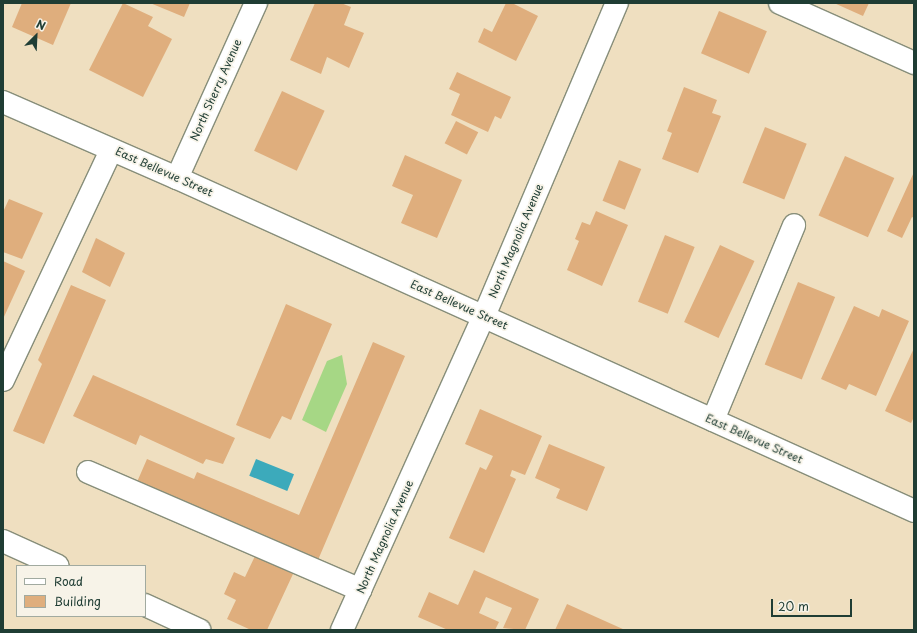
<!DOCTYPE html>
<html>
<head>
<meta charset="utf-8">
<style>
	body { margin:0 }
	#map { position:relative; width:917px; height:633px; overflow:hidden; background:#efdfc0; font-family:"Playpen Sans",sans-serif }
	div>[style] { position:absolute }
	.green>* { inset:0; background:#a6d785 }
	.water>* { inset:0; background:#3caabb; transform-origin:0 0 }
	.building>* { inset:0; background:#dfae7d; transform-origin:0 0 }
	.roads { filter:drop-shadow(1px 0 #878e7a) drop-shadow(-1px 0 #878e7a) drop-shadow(0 1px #878e7a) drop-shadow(0 -1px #878e7a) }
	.minor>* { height:22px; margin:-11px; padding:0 11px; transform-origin:11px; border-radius:11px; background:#fff }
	span { translate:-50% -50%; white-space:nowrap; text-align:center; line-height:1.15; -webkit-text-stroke:3.5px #f7f3e8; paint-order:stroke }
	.street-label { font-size:11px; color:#1f3d34 }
	.frame { position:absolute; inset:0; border:4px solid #1f3d34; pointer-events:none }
	.legend { position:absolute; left:16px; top:565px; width:130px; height:52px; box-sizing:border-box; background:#f7f3e8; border:1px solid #a1aaa0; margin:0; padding:5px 7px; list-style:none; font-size:12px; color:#1f3d34 }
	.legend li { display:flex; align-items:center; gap:8px; height:20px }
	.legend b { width:20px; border:1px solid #a1aaa0 }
	.north { position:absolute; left:16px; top:16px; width:40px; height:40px; -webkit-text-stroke:3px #f7f3e8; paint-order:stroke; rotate:24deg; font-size:11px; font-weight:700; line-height:16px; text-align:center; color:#1f3d34 }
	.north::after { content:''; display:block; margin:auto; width:14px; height:18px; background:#1f3d34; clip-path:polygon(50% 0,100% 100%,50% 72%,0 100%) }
	.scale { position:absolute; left:771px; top:599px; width:81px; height:18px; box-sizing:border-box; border:2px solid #1f3d34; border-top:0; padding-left:5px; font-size:12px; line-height:14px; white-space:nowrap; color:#1f3d34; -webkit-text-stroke:3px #f7f3e8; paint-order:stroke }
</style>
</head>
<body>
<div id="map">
	<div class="green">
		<i style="clip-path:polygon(342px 355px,347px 384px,326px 432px,302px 420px,327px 361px)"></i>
	</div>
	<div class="water">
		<i style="left:256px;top:459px;width:41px;height:18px;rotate:22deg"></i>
	</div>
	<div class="building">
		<i style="clip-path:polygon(22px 3px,71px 3px,53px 45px,12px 27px)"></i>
		<i style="clip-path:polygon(123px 3px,153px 17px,148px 26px,172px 39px,143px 97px,89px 70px)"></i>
		<i style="clip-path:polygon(150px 3px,190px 3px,184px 17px)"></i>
		<i style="clip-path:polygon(315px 3px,341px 3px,351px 7px,344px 25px,364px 33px,349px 68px,327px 57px,321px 74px,290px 60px)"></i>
		<i style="clip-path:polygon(506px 3px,512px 3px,538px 16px,516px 61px,478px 42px,484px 28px,492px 32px)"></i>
		<i style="clip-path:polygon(834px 3px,869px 3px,863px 16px)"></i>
		<i style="left:719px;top:11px;width:52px;height:46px;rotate:23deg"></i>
		<i style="clip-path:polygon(457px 72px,511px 97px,501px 119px,495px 116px,488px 132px,451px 115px,460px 94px,449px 89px)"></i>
		<i style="clip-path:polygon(684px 87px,717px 100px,712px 113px,721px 116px,698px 173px,662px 159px,672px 133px,667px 131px)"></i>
		<i style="left:282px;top:91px;width:47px;height:66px;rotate:25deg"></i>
		<i style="left:456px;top:121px;width:25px;height:25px;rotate:27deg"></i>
		<i style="left:765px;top:127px;width:45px;height:60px;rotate:22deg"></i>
		<i style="clip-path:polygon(405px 155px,462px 180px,437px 238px,401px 223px,413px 195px,392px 186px)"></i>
		<i style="left:845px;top:156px;width:54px;height:65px;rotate:24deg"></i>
		<i style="left:619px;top:160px;width:24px;height:44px;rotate:22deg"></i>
		<i style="clip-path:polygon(914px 172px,914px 218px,912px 217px,902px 238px,887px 231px)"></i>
		<i style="clip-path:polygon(9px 199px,43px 213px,22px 259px,3px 252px,3px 212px)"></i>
		<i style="clip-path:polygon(596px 211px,628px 225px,602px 286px,567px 270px,579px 241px,575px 239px,582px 222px,590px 225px)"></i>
		<i style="left:665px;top:235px;width:32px;height:72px;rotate:22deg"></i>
		<i style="clip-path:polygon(96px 238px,125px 253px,110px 287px,82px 272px)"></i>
		<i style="left:720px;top:245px;width:38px;height:85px;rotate:25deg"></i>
		<i style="clip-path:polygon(3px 261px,25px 271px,3px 319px)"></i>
		<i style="left:798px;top:282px;width:40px;height:89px;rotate:22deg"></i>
		<i style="clip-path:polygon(71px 285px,106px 300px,44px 444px,13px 431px,42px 364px,38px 360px)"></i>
		<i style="clip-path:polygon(286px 304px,332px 324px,291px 420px,282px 416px,270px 439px,236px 425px)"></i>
		<i style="clip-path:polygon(854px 306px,879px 317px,882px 309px,909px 321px,876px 396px,849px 384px,846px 390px,821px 379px)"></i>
		<i style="clip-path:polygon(373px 342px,405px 356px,318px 560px,137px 482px,147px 459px,194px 479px,197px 472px,299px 515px)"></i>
		<i style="clip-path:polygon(914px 348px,914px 417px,911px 423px,885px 411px)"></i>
		<i style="clip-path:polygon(93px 375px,235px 438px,223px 464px,206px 459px,203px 464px,140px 435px,136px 445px,73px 416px)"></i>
		<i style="clip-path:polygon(480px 409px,542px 436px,525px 475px,512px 470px,510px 476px,516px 479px,484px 553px,449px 538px,480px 467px,486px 470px,493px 456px,465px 444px)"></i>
		<i style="clip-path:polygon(549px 444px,605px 467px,587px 511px,556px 498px,560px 489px,535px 478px)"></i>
		<i style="clip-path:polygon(255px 556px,293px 574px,267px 630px,251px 630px,227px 619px,236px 600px,224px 594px,234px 572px,245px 577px)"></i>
		<i style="clip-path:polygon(474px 570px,539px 599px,525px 630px,503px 628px,512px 608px,486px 597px,479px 613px,499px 622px,495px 630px,448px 630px,418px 617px,429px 592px,458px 605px)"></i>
		<i style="clip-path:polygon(567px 604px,625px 630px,555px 630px)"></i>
	</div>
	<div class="roads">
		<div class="minor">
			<i style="left:780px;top:3px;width:147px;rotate:24.1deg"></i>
			<i style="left:3px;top:102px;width:190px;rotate:23.6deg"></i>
			<i style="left:177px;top:178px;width:809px;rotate:24.31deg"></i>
			<i style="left:177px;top:178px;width:192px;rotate:-65.7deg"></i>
			<i style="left:3px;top:380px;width:254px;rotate:-64.8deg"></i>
			<i style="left:713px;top:420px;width:211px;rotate:-67.4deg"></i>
			<i style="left:88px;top:472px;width:297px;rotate:23.4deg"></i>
			<i style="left:3px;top:541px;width:60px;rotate:24.4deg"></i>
			<i style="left:145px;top:605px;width:60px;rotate:24.8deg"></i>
			<i style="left:342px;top:630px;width:345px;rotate:-65.7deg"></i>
			<i style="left:484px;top:316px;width:340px;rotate:-67deg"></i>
		</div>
	</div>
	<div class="street-label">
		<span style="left:216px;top:90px;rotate:-66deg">North Sherry Avenue</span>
		<span style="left:164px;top:172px;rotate:24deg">East Bellevue Street</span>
		<span style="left:516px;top:241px;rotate:-67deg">North Magnolia Avenue</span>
		<span style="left:459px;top:305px;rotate:24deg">East Bellevue Street</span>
		<span style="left:754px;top:439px;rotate:24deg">East Bellevue Street</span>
		<span style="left:385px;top:537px;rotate:-66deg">North Magnolia Avenue</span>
	</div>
	<div class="frame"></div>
	<ul class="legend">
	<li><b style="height:5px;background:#fff"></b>Road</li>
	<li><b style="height:11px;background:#dfae7d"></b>Building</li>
	</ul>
	<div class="north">N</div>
	<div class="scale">20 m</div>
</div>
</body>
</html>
